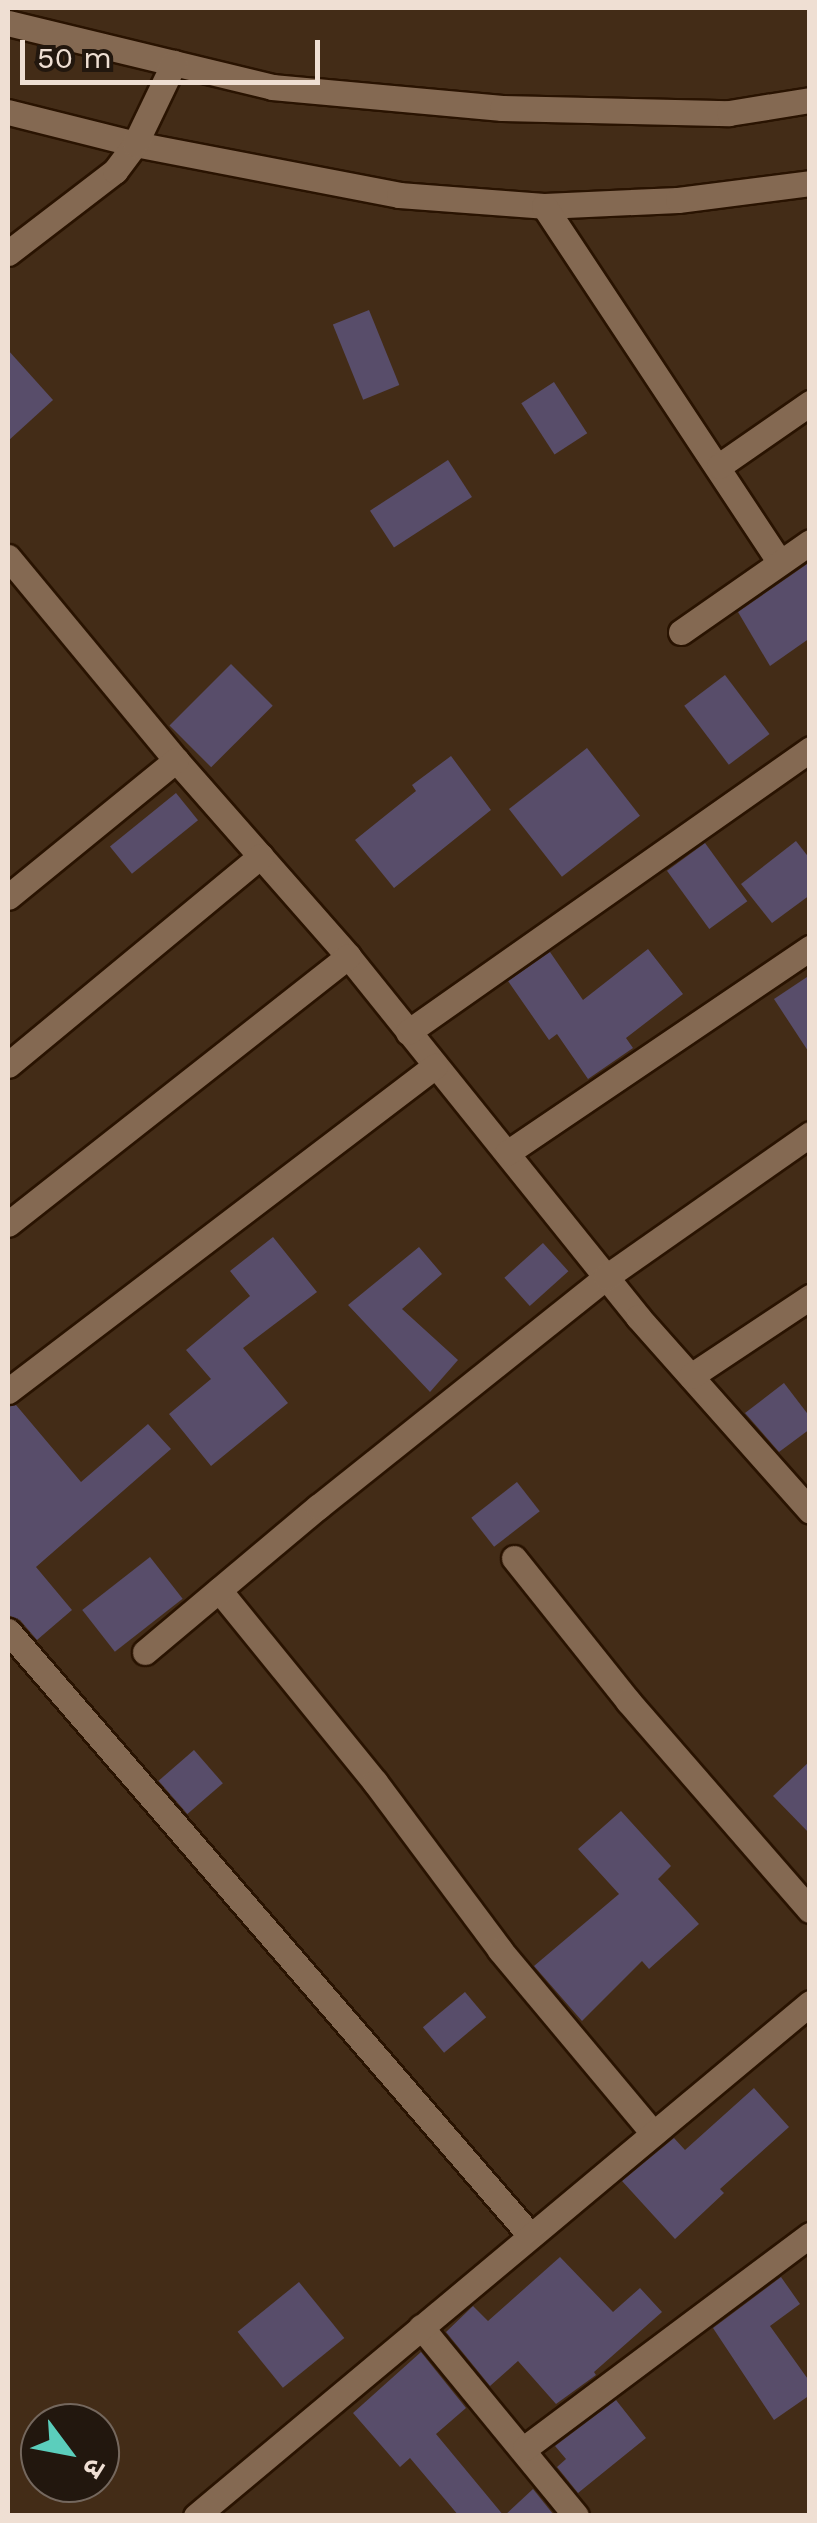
<!DOCTYPE html>
<html>
<head>
<meta charset="utf-8">
<style>
	body { margin:0 }
	#map { position:relative; width:817px; height:2523px; overflow:hidden; background:#432c17; font-family:"Work Sans","Noto Sans Devanagari",sans-serif }
	div>[style] { position:absolute }
	.building>* { inset:0; background:#584d6a; transform-origin:0 0 }
	.roads { filter:drop-shadow(2px 0 #291301) drop-shadow(-2px 0 #291301) drop-shadow(0 2px #291301) drop-shadow(0 -2px #291301) }
	.minor>* { height:25px; margin:-12.5px; padding:0 12.5px; transform-origin:12.5px; border-radius:12.5px; background:#846952 }
	.tertiary>* { height:25px; margin:-12.5px; padding:0 12.5px; transform-origin:12.5px; border-radius:12.5px; background:#846952 }
	span { translate:-50% -50%; white-space:nowrap; text-align:center; line-height:1.15; -webkit-text-stroke:8px #22170e; paint-order:stroke }
	.frame { position:absolute; inset:0; border:10px solid #efdfd3; pointer-events:none }
	.north { position:absolute; left:20px; top:2403px; width:100px; height:100px; box-sizing:border-box; background:#22170e; border:2px solid #74675d; border-radius:50%; rotate:122deg; font-size:28px; font-weight:700; line-height:40px; text-align:center; color:#efdfd3 }
	.north::after { content:''; display:block; margin:auto; width:35px; height:45px; background:#5bcebc; clip-path:polygon(50% 0,100% 100%,50% 72%,0 100%) }
	.scale { position:absolute; left:20px; top:40px; width:300px; height:45px; box-sizing:border-box; border:5px solid #efdfd3; border-top:0; padding-left:12px; font-size:30px; line-height:35px; white-space:nowrap; color:#efdfd3; -webkit-text-stroke:8px #22170e; paint-order:stroke }
</style>
</head>
<body>
<div id="map">
	<div class="building">
		<i style="left:369px;top:310px;width:81px;height:39px;rotate:68deg"></i>
		<i style="clip-path:polygon(8px 350px,53px 400px,8px 441px)"></i>
		<i style="left:554px;top:382px;width:61px;height:39px;rotate:57deg"></i>
		<i style="left:448px;top:460px;width:44px;height:93px;rotate:57deg"></i>
		<i style="clip-path:polygon(810px 562px,810px 638px,770px 666px,738px 612px)"></i>
		<i style="left:231px;top:664px;width:59px;height:87px;rotate:45deg"></i>
		<i style="left:725px;top:675px;width:74px;height:51px;rotate:53deg"></i>
		<i style="left:587px;top:748px;width:86px;height:99px;rotate:52deg"></i>
		<i style="clip-path:polygon(451px 756px,491px 810px,394px 888px,355px 840px,416px 791px,412px 785px)"></i>
		<i style="left:176px;top:793px;width:35px;height:85px;rotate:51deg"></i>
		<i style="clip-path:polygon(796px 841px,810px 859px,810px 895px,772px 923px,741px 884px)"></i>
		<i style="left:705px;top:843px;width:72px;height:47px;rotate:54deg"></i>
		<i style="clip-path:polygon(648px 949px,683px 994px,626px 1038px,633px 1048px,588px 1079px,557px 1034px,549px 1040px,508px 981px,550px 952px,583px 1000px)"></i>
		<i style="clip-path:polygon(810px 975px,810px 1054px,774px 999px)"></i>
		<i style="clip-path:polygon(273px 1237px,317px 1292px,243px 1348px,288px 1403px,211px 1466px,169px 1414px,211px 1379px,186px 1350px,250px 1296px,230px 1271px)"></i>
		<i style="left:543px;top:1243px;width:38px;height:52px;rotate:48deg"></i>
		<i style="clip-path:polygon(419px 1247px,442px 1274px,402px 1309px,458px 1360px,430px 1392px,348px 1305px)"></i>
		<i style="clip-path:polygon(784px 1383px,810px 1417px,810px 1429px,779px 1452px,745px 1413px)"></i>
		<i style="clip-path:polygon(16px 1405px,81px 1482px,148px 1424px,171px 1449px,36px 1567px,72px 1610px,37px 1640px,20px 1620px,8px 1615px,8px 1407px)"></i>
		<i style="left:517px;top:1482px;width:37px;height:58px;rotate:52deg"></i>
		<i style="left:150px;top:1557px;width:53px;height:86px;rotate:52deg"></i>
		<i style="left:194px;top:1750px;width:44px;height:47px;rotate:49deg"></i>
		<i style="clip-path:polygon(810px 1761px,810px 1834px,773px 1796px)"></i>
		<i style="clip-path:polygon(621px 1811px,671px 1866px,658px 1879px,699px 1924px,649px 1969px,642px 1961px,582px 2021px,534px 1966px,619px 1894px,578px 1849px)"></i>
		<i style="left:465px;top:1992px;width:33px;height:55px;rotate:50deg"></i>
		<i style="clip-path:polygon(754px 2088px,789px 2127px,720px 2189px,724px 2193px,675px 2239px,622px 2181px,674px 2138px,685px 2150px)"></i>
		<i style="clip-path:polygon(560px 2257px,613px 2312px,640px 2288px,662px 2312px,594px 2372px,596px 2375px,556px 2404px,518px 2361px,490px 2386px,446px 2332px,473px 2306px,488px 2321px)"></i>
		<i style="clip-path:polygon(781px 2277px,800px 2304px,770px 2326px,810px 2382px,810px 2395px,774px 2420px,713px 2328px)"></i>
		<i style="left:299px;top:2282px;width:72px;height:79px;rotate:51deg"></i>
		<i style="clip-path:polygon(421px 2352px,466px 2408px,436px 2434px,504px 2516px,459px 2516px,410px 2458px,400px 2467px,353px 2413px)"></i>
		<i style="clip-path:polygon(616px 2400px,646px 2438px,578px 2493px,557px 2467px,566px 2459px,555px 2446px)"></i>
		<i style="clip-path:polygon(533px 2489px,553px 2514px,504px 2516px)"></i>
	</div>
	<div class="roads">
		<div class="minor">
			<i style="left:8px;top:112px;width:131px;rotate:14.1deg"></i>
			<i style="left:135px;top:144px;width:269px;rotate:10.9deg"></i>
			<i style="left:399px;top:195px;width:145px;rotate:4.3deg"></i>
			<i style="left:544px;top:206px;width:134px;rotate:-2.6deg"></i>
			<i style="left:678px;top:200px;width:133px;rotate:-7.3deg"></i>
			<i style="left:544px;top:206px;width:427px;rotate:56.5deg"></i>
			<i style="left:719px;top:466px;width:111px;rotate:-34.7deg"></i>
			<i style="left:8px;top:557px;width:264px;rotate:50.4deg"></i>
			<i style="left:176px;top:760px;width:261px;rotate:48.7deg"></i>
			<i style="left:348px;top:956px;width:463px;rotate:51.2deg"></i>
			<i style="left:638px;top:1317px;width:259px;rotate:48.4deg"></i>
			<i style="left:681px;top:632px;width:157px;rotate:-34.9deg"></i>
			<i style="left:8px;top:897px;width:217px;rotate:-39.2deg"></i>
			<i style="left:408px;top:1032px;width:492px;rotate:-35.1deg"></i>
			<i style="left:8px;top:1065px;width:328px;rotate:-39.6deg"></i>
			<i style="left:507px;top:1153px;width:366px;rotate:-34.1deg"></i>
			<i style="left:8px;top:1224px;width:433px;rotate:-38.2deg"></i>
			<i style="left:691px;top:1376px;width:143px;rotate:-33.6deg"></i>
			<i style="left:8px;top:1391px;width:537px;rotate:-37.28deg"></i>
			<i style="left:514px;top:1558px;width:183px;rotate:51.4deg"></i>
			<i style="left:628px;top:1701px;width:277px;rotate:49deg"></i>
			<i style="left:219px;top:1590px;width:247px;rotate:50.9deg"></i>
			<i style="left:375px;top:1782px;width:209px;rotate:53.3deg"></i>
			<i style="left:500px;top:1950px;width:239px;rotate:50.1deg"></i>
			<i style="left:8px;top:1631px;width:798px;rotate:49.17deg"></i>
			<i style="left:145px;top:1652px;width:226px;rotate:-40deg"></i>
			<i style="left:318px;top:1507px;width:369px;rotate:-38.6deg"></i>
			<i style="left:606px;top:1277px;width:249px;rotate:-35deg"></i>
			<i style="left:421px;top:2327px;width:244px;rotate:50.6deg"></i>
			<i style="left:525px;top:2448px;width:356px;rotate:-36.8deg"></i>
			<i style="left:196px;top:2516px;width:800px;rotate:-39.88deg"></i>
		</div>
		<div class="tertiary">
			<i style="left:8px;top:23px;width:272px;rotate:13.6deg"></i>
			<i style="left:272px;top:87px;width:231px;rotate:5.2deg"></i>
			<i style="left:502px;top:108px;width:227px;rotate:1.3deg"></i>
			<i style="left:729px;top:113px;width:82px;rotate:-9.1deg"></i>
			<i style="left:8px;top:253px;width:135px;rotate:-37.5deg"></i>
			<i style="left:115px;top:171px;width:34px;rotate:-53deg"></i>
			<i style="left:135px;top:144px;width:90px;rotate:-64.3deg"></i>
		</div>
	</div>
	<div class="frame"></div>
	<div class="north">उ</div>
	<div class="scale">50 m</div>
</div>
</body>
</html>
